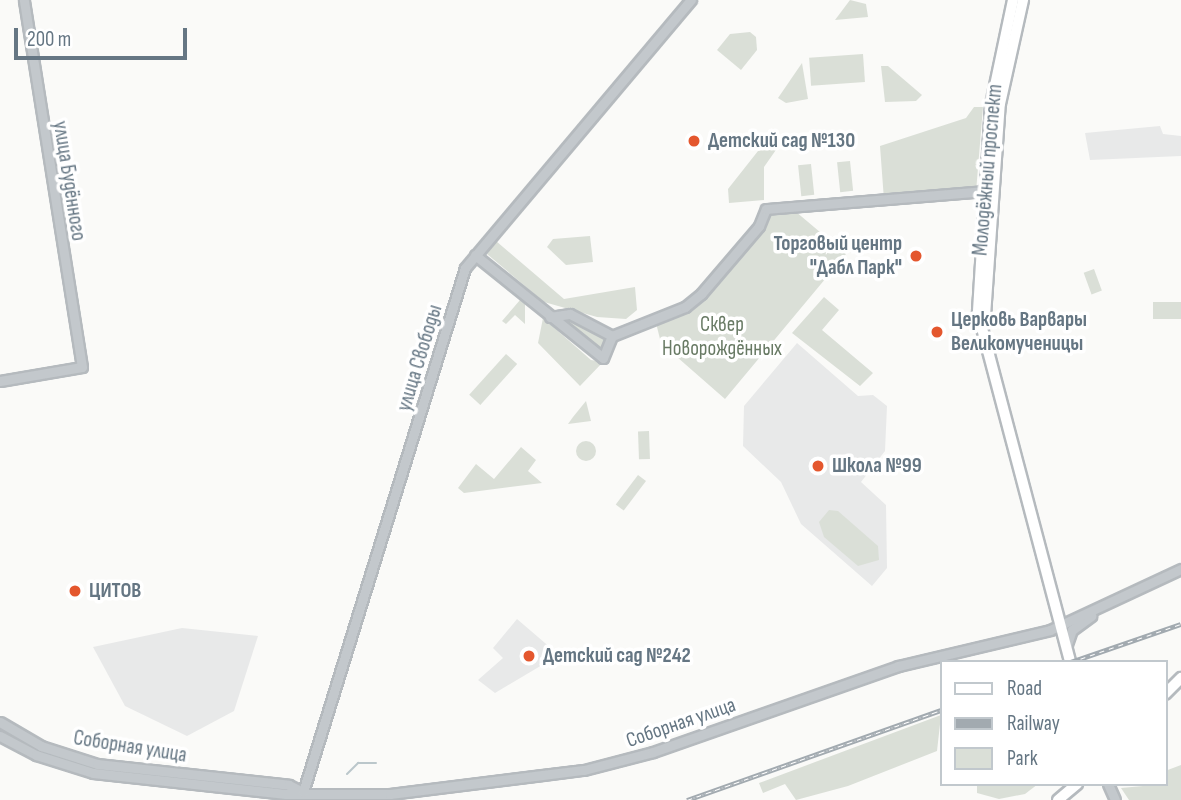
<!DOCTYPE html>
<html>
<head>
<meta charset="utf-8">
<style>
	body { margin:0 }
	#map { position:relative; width:1181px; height:800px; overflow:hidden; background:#fafaf8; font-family:"Sofia Sans Condensed",sans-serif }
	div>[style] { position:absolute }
	.built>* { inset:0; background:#e8e9e9 }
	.green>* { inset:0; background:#dadfd7; transform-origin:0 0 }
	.round { border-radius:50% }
	.stream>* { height:2px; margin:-1px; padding:0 1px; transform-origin:1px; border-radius:1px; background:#bbc7cb }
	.roads { filter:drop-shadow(2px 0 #b5babe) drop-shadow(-2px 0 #b5babe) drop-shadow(0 2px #b5babe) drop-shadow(0 -2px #b5babe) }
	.minor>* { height:9px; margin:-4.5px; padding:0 4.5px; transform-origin:4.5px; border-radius:4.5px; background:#c3c8cc }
	.major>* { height:10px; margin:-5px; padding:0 5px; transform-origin:5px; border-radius:5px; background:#fff }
	.rail>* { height:4.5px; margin-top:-2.25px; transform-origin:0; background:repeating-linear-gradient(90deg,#fff 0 5px,#a2aab0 0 10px); box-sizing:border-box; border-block:2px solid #a2aab0 }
	.dots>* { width:19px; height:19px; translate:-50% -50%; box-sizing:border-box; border:4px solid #fff; border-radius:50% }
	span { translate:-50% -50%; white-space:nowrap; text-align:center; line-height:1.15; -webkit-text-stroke:7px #fff; paint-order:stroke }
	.poi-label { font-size:21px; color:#657683; font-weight:700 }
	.left { translate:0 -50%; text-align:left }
	.right { translate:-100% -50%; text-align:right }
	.street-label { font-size:21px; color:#657683 }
	.park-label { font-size:21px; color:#687a64 }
	.legend { position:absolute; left:940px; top:660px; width:228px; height:126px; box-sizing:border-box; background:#fff; border:2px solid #c1c8cd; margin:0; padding:9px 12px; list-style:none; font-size:21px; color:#657683 }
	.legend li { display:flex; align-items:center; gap:14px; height:35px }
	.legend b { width:35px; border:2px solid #c1c8cd }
	.scale { position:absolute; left:14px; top:28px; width:173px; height:32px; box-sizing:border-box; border:4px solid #657683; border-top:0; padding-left:9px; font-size:21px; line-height:24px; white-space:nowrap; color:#657683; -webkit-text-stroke:5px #fff; paint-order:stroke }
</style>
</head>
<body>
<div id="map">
	<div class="built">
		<i style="clip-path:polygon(1160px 126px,1163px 134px,1181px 136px,1181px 156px,1090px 160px,1085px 133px)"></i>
		<i style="clip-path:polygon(797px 343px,858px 396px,873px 395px,887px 406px,885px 451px,861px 482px,886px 505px,887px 568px,872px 586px,801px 524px,781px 482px,743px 446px,744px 406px)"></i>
		<i style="clip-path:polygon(517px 619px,559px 655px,495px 693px,478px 680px,503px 658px,493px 648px)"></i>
		<i style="clip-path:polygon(182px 628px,258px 636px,234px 711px,187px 736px,125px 706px,93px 647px)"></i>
	</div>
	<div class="green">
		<i style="clip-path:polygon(850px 0,866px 4px,868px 17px,835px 20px)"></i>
		<i style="clip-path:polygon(750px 32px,756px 37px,757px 50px,741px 70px,717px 50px,730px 34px)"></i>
		<i style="left:863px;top:54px;width:28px;height:54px;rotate:86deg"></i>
		<i style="clip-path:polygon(802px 63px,808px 99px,786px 103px,778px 98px)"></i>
		<i style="clip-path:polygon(881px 66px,888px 66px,922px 95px,916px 101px,885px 102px)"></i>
		<i style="clip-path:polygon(974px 107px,983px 107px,976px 192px,884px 200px,880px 146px,966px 118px)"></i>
		<i style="clip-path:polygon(778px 147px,764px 167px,764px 200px,729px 203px,728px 189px,758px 151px)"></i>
		<i style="left:850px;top:161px;width:30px;height:13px;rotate:84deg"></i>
		<i style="left:811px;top:164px;width:31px;height:13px;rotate:84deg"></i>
		<i style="clip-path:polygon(795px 211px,846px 254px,725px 399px,661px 343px,656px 323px,702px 298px,772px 213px)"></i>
		<i style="clip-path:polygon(590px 236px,593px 262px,566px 265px,547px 247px,553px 239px)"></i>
		<i style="clip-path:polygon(496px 241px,564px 299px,635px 287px,637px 310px,626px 319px,597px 317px,544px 302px,487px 254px)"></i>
		<i style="left:1094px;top:269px;width:23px;height:11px;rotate:70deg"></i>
		<i style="clip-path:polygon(824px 297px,839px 310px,822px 330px,873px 373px,860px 386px,792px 333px)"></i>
		<i style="clip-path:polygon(520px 300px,525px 304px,525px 324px,515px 315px,506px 324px,502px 321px)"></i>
		<i style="left:1181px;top:302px;width:17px;height:28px;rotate:90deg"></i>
		<i style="clip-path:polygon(561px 314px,607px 337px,603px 354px,554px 318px)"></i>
		<i style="clip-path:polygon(543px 318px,591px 360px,603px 362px,580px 386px,538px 343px)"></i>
		<i style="left:506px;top:354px;width:15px;height:55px;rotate:42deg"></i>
		<i style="clip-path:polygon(586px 401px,591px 421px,568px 424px,573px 417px)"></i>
		<i style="left:649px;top:431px;width:28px;height:11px;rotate:88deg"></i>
		<i class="round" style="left:576px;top:441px;width:20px;height:20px"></i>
		<i style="clip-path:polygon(521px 447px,536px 460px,528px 471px,542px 483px,464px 493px,458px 488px,476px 464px,494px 479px)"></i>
		<i style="left:638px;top:475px;width:10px;height:37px;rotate:37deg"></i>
		<i style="clip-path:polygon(829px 510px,838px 511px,878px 546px,879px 560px,858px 566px,824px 537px,819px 522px)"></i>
		<i style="clip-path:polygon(941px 715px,937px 751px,848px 786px,796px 800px,785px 784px,763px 793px,759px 783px)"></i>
		<i style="clip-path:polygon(1181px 765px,1181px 800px,1129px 800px,1121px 788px,1165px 784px,1165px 771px)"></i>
		<i style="clip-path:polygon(977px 784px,1038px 784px,1025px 794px,999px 799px,977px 793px)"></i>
	</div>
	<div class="stream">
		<i style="left:347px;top:774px;width:16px;rotate:-45deg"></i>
		<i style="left:358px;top:763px;width:18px"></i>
	</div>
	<div class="roads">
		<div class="minor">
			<i style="left:475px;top:255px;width:164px;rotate:38.8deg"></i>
			<i style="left:603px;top:358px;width:24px;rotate:-68deg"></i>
			<i style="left:612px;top:336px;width:79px;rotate:-21.7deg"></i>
			<i style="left:685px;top:307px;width:21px;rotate:-39deg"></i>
			<i style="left:701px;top:294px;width:89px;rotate:-49.5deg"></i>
			<i style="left:759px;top:226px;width:18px;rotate:-68deg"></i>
			<i style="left:766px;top:209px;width:222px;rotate:-4.7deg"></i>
			<i style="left:550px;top:317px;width:20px;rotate:-9deg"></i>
			<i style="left:570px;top:314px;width:47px;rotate:27.6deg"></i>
			<i style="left:0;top:381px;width:83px;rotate:-9.7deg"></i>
			<i style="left:82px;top:367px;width:372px;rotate:-99deg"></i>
			<i style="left:1066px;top:647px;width:18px;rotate:-71deg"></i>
			<i style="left:1072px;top:630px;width:24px;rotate:-36deg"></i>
			<i style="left:0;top:722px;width:48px;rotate:30.3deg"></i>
			<i style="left:41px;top:746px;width:59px;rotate:17.8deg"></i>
			<i style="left:97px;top:764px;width:193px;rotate:6.2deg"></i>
			<i style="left:289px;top:785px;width:13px;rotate:27deg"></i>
			<i style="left:0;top:736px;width:41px;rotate:27.8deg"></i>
			<i style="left:36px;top:755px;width:60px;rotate:17.5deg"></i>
			<i style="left:93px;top:773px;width:194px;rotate:6.2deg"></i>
			<i style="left:286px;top:794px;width:104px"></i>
			<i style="left:390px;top:794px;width:195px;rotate:-7.1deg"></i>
			<i style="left:584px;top:770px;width:71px;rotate:-14.6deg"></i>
			<i style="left:653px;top:752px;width:260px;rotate:-19.3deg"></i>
			<i style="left:898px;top:666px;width:156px;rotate:-13.3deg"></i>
			<i style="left:1050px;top:630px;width:145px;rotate:-25deg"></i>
			<i style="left:1108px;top:784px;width:17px;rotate:66deg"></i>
			<i style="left:303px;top:792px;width:548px;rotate:-72.82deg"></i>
			<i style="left:465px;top:268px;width:351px;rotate:-49.9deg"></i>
		</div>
		<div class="major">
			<i style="left:1013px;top:0;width:106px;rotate:101.9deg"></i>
			<i style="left:991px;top:104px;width:209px;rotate:93.6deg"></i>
			<i style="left:978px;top:313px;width:361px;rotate:75.2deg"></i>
			<i style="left:985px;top:316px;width:213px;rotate:-86deg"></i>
			<i style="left:1000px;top:104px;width:107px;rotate:-77.5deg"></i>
			<i style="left:1165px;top:694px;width:23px;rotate:-45deg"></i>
			<i style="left:1058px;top:800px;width:25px;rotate:-40deg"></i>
		</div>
	</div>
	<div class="rail">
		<i style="left:1071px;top:662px;width:116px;rotate:-19.1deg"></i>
		<i style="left:687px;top:800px;width:269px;rotate:-19.5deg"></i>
	</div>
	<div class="dots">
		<i style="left:694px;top:141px;background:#e4572e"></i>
		<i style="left:916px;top:256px;background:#e4572e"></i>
		<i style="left:937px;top:332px;background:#e4572e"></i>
		<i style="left:818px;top:466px;background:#e4572e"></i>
		<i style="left:75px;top:591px;background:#e4572e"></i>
		<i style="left:529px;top:656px;background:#e4572e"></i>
	</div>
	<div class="poi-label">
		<span class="left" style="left:708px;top:141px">Детский сад №130</span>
		<span class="right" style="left:902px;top:256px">Торговый центр<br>"Дабл Парк"</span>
		<span class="left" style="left:951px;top:332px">Церковь Варвары<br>Великомученицы</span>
		<span class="left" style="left:832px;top:466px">Школа №99</span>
		<span class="left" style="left:89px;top:591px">ЦИТОВ</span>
		<span class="left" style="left:543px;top:656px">Детский сад №242</span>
	</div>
	<div class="street-label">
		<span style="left:988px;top:170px;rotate:-85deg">Молодёжный проспект</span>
		<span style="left:69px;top:181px;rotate:81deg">улица Будённого</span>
		<span style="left:420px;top:358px;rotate:-73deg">улица Свободы</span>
		<span style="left:681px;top:723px;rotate:-19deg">Соборная улица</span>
		<span style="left:130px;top:747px;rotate:9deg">Соборная улица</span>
	</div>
	<div class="park-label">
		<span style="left:722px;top:337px">Сквер<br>Новорождённых</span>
	</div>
	<ul class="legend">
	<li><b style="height:9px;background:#fff"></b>Road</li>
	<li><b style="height:9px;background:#a2aab0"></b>Railway</li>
	<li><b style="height:19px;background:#dadfd7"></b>Park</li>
	</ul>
	<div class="scale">200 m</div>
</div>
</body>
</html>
